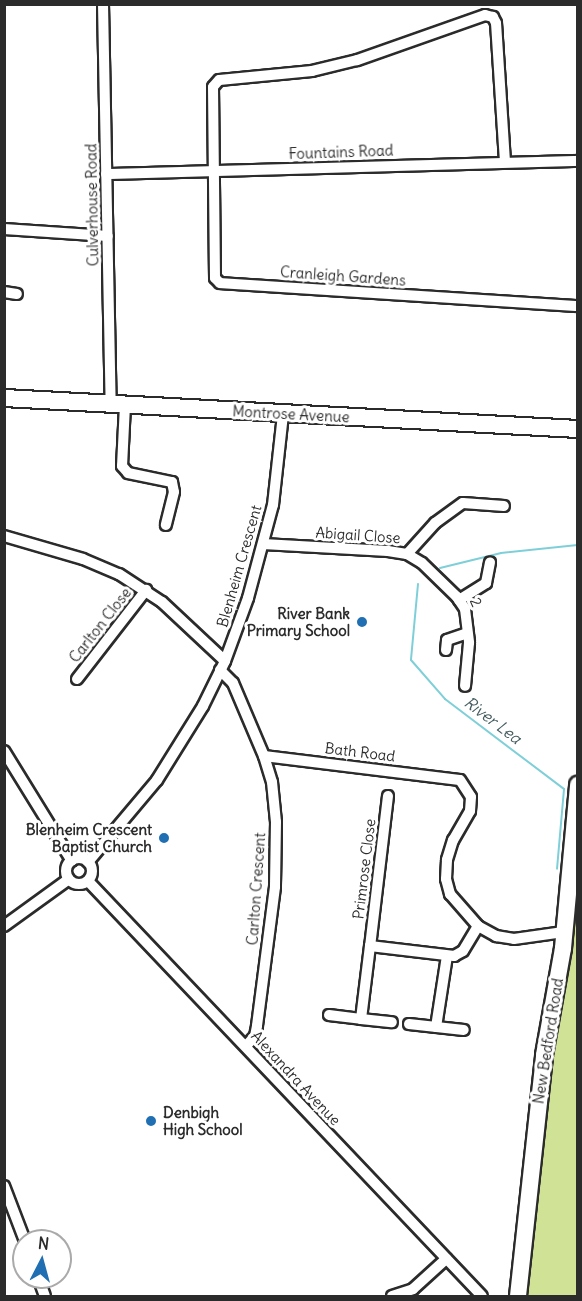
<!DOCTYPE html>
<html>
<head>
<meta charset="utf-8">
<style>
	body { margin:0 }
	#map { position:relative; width:582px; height:1301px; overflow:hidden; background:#fff; font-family:Delius,sans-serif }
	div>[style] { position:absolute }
	.green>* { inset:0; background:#d0e296 }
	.stream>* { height:2px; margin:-1px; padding:0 1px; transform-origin:1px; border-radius:1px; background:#7ecfd8 }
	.roads { filter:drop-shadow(2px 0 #2b2b2b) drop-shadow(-2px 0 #2b2b2b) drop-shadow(0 2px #2b2b2b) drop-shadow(0 -2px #2b2b2b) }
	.minor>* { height:10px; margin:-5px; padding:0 5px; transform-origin:5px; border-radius:5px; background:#fff }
	.minor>.ring { margin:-5px; padding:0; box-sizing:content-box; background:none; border:10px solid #fff; border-radius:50% }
	.primary>* { height:16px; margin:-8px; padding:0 8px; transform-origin:8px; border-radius:8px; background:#fff }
	.trunk>* { height:16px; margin:-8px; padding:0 8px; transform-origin:8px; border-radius:8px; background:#fff }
	.dots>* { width:16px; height:16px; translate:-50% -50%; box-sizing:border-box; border:3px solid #fff; border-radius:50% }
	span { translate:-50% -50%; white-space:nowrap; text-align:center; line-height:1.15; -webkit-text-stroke:6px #fff; paint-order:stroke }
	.street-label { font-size:15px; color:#2b2b2b }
	.poi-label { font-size:15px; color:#2b2b2b; font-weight:700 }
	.right { translate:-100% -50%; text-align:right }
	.left { translate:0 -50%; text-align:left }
	.water-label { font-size:16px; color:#445c5f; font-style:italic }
	.frame { position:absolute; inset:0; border:6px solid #2b2b2b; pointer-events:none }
	.north { position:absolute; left:12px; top:1229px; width:60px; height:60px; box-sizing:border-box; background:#fff; border:2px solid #aaa; border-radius:50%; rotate:6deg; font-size:16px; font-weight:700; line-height:24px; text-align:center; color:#2b2b2b }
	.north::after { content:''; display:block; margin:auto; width:21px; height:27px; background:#1f6fb2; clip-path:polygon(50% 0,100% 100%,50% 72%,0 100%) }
</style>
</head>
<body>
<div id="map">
	<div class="green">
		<i style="clip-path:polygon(577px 865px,577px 1296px,520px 1296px,570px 941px)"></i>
	</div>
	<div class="stream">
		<i style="left:440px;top:568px;width:63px;rotate:-13.8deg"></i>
		<i style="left:501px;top:553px;width:77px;rotate:-5.9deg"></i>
		<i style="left:418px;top:584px;width:76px;rotate:95.3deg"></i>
		<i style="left:411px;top:660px;width:52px;rotate:48.9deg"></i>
		<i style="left:445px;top:699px;width:149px;rotate:37.1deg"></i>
		<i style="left:564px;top:789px;width:80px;rotate:95deg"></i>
	</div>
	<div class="roads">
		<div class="minor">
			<i style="left:103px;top:4px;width:400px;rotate:88.9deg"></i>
			<i style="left:505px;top:162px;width:139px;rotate:-93.7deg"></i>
			<i style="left:496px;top:23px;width:7px;rotate:-117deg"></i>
			<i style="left:493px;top:17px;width:8px;rotate:-166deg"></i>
			<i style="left:485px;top:15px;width:136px;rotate:160.6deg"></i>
			<i style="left:357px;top:60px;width:46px;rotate:166.3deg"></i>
			<i style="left:312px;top:71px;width:93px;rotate:174.5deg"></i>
			<i style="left:219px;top:80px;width:9px;rotate:131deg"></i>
			<i style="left:213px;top:87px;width:191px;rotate:89.4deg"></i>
			<i style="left:215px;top:278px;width:7px;rotate:45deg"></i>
			<i style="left:220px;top:283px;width:359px;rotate:3.7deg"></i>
			<i style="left:106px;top:174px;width:472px;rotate:-1.6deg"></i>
			<i style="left:4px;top:229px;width:104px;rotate:3.9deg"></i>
			<i style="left:4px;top:292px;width:13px;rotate:9deg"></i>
			<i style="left:125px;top:405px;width:61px;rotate:92.8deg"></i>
			<i style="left:122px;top:466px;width:9px;rotate:49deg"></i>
			<i style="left:128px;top:473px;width:45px;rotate:11.6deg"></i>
			<i style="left:172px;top:482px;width:10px;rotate:79deg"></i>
			<i style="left:174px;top:492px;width:34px;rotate:104deg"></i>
			<i style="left:4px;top:536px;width:82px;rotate:16.2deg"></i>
			<i style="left:83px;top:559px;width:39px;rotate:23deg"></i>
			<i style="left:119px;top:574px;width:51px;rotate:33.1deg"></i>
			<i style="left:162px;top:602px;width:86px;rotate:43.1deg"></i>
			<i style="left:263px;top:544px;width:125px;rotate:3.2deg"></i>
			<i style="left:388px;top:551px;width:19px;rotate:9deg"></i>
			<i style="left:407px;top:554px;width:42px;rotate:-47.9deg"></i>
			<i style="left:435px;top:523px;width:34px;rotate:-36deg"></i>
			<i style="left:463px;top:503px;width:41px;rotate:4.2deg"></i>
			<i style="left:407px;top:554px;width:17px;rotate:31deg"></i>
			<i style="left:422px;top:563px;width:49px;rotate:44.2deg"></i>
			<i style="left:457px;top:597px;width:14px;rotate:56deg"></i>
			<i style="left:465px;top:609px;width:34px;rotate:83deg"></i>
			<i style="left:469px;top:643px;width:43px;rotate:95.3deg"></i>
			<i style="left:459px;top:600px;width:32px;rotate:-32deg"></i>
			<i style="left:486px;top:583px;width:21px;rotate:-79deg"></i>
			<i style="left:446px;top:650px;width:10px;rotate:-84deg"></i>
			<i style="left:447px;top:640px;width:21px;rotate:-19deg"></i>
			<i style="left:220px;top:670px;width:18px;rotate:45deg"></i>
			<i style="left:233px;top:683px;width:79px;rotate:67deg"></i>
			<i style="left:264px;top:756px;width:27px;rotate:73deg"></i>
			<i style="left:272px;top:782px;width:40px;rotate:84.3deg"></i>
			<i style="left:276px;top:822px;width:65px;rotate:90.9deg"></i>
			<i style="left:275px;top:887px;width:140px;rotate:97.4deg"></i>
			<i style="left:257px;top:1026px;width:10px;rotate:101deg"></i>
			<i style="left:255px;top:1036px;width:13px;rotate:132deg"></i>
			<i style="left:77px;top:679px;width:113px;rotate:-52.2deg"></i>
			<i style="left:4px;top:751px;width:129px;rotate:58.3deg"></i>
			<i style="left:264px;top:756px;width:197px;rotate:7deg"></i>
			<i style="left:460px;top:780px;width:20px;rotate:57deg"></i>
			<i style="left:471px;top:797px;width:14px;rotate:94deg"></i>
			<i style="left:470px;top:811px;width:34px;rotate:120deg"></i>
			<i style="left:453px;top:840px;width:21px;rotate:107deg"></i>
			<i style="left:447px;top:860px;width:19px;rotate:93deg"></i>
			<i style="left:446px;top:879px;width:16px;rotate:75deg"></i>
			<i style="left:450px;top:894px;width:43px;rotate:48.8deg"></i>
			<i style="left:478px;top:926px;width:21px;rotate:29deg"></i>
			<i style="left:496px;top:936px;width:18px;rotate:9deg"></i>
			<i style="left:514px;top:939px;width:50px;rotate:-8deg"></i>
			<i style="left:388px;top:796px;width:151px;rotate:96.8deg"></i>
			<i style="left:370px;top:946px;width:85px;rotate:6.8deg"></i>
			<i style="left:454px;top:956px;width:10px;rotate:-29deg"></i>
			<i style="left:463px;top:951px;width:29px;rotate:-59deg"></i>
			<i class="ring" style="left:66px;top:858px;width:16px;height:16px"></i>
			<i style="left:88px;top:862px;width:107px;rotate:-49.9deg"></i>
			<i style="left:157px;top:780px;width:87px;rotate:-58.1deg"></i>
			<i style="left:203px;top:706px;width:50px;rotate:-63.9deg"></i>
			<i style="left:225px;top:661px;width:67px;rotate:-69.9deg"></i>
			<i style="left:248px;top:598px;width:96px;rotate:-75deg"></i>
			<i style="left:273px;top:505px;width:92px;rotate:-83.7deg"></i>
			<i style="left:88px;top:881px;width:572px;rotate:46.49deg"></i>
			<i style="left:4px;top:926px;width:80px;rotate:-35.9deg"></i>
			<i style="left:329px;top:1015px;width:32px;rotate:7deg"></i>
			<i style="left:361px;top:1019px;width:74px;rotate:-83deg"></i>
			<i style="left:361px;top:1019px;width:31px;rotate:6deg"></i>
			<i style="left:409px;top:1024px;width:55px;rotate:6.2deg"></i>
			<i style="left:436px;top:1027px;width:72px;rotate:-81.2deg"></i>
			<i style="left:4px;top:1186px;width:59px;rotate:69.1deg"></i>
			<i style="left:38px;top:1277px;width:20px;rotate:70deg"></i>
			<i style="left:392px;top:1296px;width:22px;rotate:-18deg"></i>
			<i style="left:413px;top:1289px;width:45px;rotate:-42.3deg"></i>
		</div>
		<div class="primary">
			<i style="left:4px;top:398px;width:575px;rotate:3.09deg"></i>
		</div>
		<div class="trunk">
			<i style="left:518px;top:1296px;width:242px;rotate:-83.8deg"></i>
			<i style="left:544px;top:1055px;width:109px;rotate:-79.9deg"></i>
			<i style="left:563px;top:948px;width:164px;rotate:-84.7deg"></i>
		</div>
	</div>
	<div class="dots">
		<i style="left:362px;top:622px;background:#1f6fb2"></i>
		<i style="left:164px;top:838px;background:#1f6fb2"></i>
		<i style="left:151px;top:1121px;background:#1f6fb2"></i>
	</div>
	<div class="street-label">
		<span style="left:341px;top:152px;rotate:-2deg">Fountains Road</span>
		<span style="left:92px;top:205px;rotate:-91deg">Culverhouse Road</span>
		<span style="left:343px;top:276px;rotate:4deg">Cranleigh Gardens</span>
		<span style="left:291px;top:414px;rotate:3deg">Montrose Avenue</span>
		<span style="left:358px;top:535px;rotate:4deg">Abigail Close</span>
		<span style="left:239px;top:566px;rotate:-74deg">Blenheim Crescent</span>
		<span style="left:476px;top:602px;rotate:66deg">2</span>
		<span style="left:100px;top:625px;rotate:-52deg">Carlton Close</span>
		<span style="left:360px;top:752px;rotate:7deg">Bath Road</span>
		<span style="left:364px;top:869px;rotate:-83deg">Primrose Close</span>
		<span style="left:256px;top:889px;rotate:-86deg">Carlton Crescent</span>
		<span style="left:548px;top:1041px;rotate:-81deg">New Bedford Road</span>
		<span style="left:296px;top:1078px;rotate:47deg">Alexandra Avenue</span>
	</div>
	<div class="poi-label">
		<span class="right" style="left:350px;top:622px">River Bank<br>Primary School</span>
		<span class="right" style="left:152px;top:838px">Blenheim Crescent<br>Baptist Church</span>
		<span class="left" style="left:163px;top:1121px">Denbigh<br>High School</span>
	</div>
	<div class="water-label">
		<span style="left:493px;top:720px;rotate:37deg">River Lea</span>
	</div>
	<div class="frame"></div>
	<div class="north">N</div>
</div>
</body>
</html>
